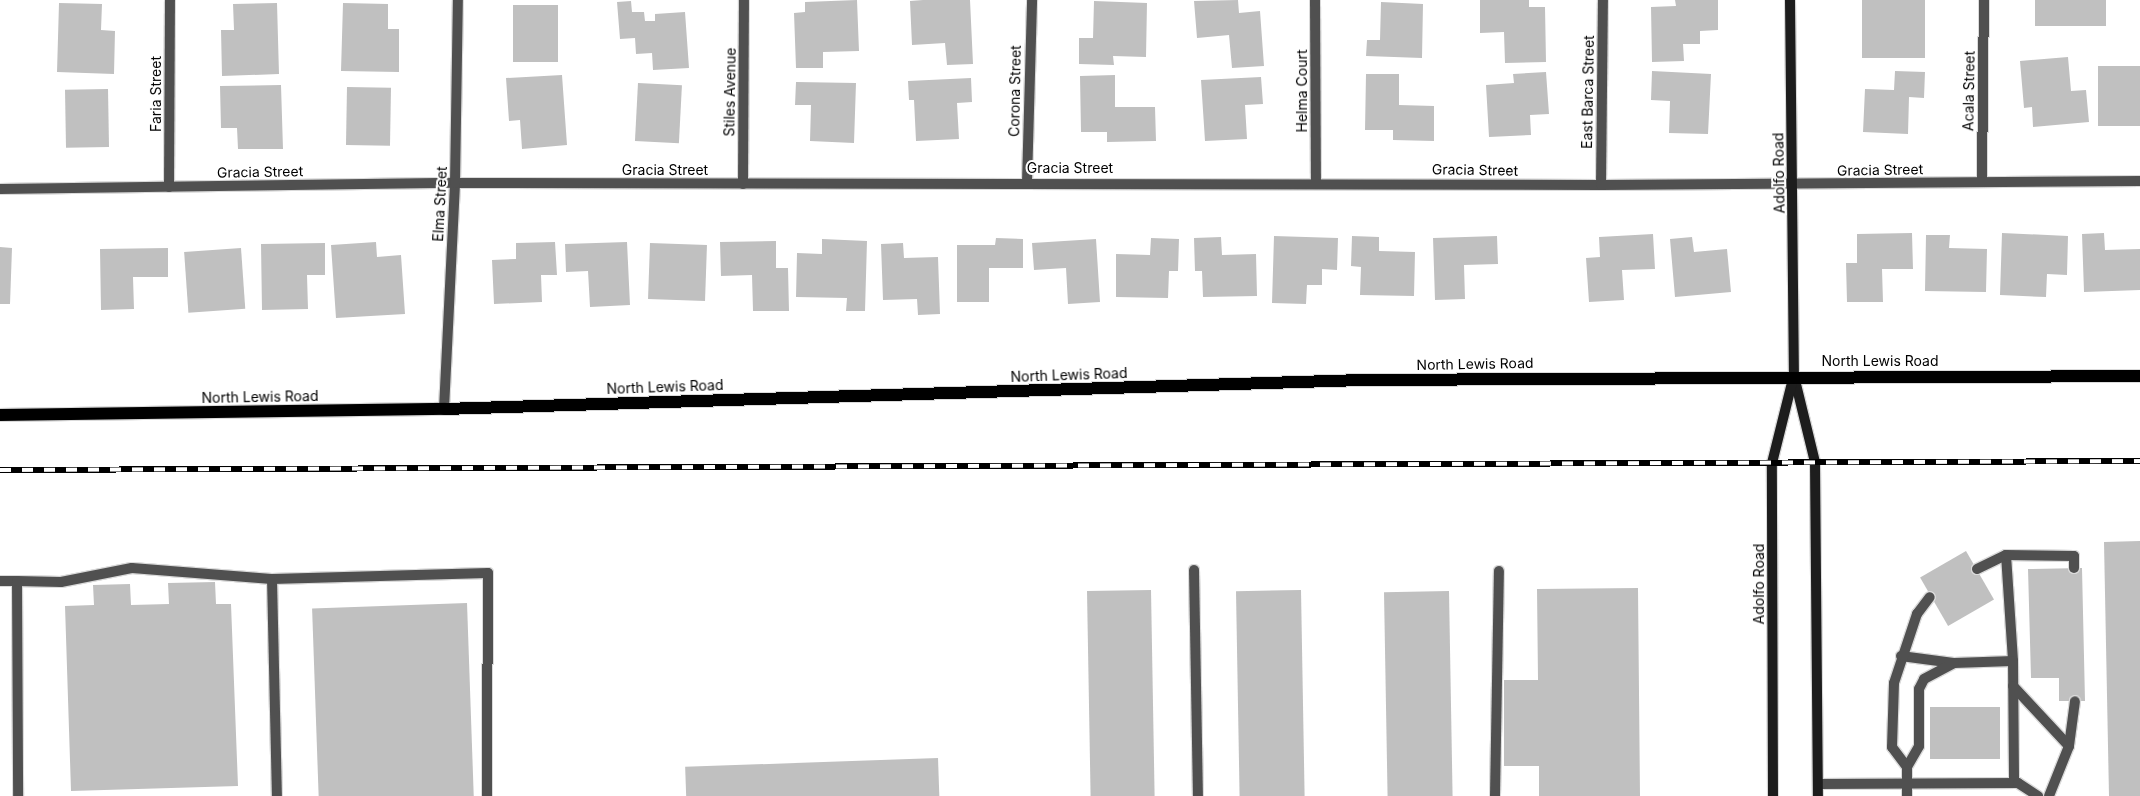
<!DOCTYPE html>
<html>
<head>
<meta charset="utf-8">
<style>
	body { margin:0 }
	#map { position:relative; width:2140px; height:796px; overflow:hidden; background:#fff; font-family:Inter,sans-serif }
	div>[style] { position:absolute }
	.building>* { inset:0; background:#c0c0c0; transform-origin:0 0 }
	.roads { filter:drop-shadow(1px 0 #dbdbdb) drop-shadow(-1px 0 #dbdbdb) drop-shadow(0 1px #dbdbdb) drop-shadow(0 -1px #dbdbdb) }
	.service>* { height:10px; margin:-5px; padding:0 5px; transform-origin:5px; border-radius:5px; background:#505050 }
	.minor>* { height:10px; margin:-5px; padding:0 5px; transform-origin:5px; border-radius:5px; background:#505050 }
	.secondary>* { height:10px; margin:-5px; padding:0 5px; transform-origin:5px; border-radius:5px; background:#1d1d1d }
	.primary>* { height:12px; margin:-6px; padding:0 6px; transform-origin:6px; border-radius:6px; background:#000 }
	.rail>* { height:5.5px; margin-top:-2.75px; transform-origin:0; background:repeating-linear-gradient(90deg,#fff 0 11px,#000 0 22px); box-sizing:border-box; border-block:1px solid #000 }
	span { translate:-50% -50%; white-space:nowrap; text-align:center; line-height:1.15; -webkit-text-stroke:4px #fff; paint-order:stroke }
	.street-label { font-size:14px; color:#000 }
</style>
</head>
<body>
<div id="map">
	<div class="building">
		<i style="clip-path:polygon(857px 0,859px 51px,823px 52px,823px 68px,796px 68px,794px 13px,805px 12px,805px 2px)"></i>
		<i style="clip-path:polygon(923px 0,970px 0,973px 64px,947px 65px,945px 43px,912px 45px,910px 1px)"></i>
		<i style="clip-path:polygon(1238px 0,1239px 13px,1260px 11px,1264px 66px,1232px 68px,1229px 35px,1197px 38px,1194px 1px)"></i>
		<i style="clip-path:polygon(1480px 0,1529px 0,1529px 7px,1545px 7px,1546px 62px,1505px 63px,1504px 32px,1480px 33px)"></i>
		<i style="clip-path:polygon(1675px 0,1718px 0,1718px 30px,1700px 31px,1700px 44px,1683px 44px,1684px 61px,1652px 62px,1651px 7px,1676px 6px)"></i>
		<i style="left:1862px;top:0;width:63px;height:58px"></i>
		<i style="left:2035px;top:0;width:71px;height:26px"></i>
		<i style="clip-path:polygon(631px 1px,632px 12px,644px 12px,645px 21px,655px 21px,655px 14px,685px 12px,689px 68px,653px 70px,652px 53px,636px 54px,635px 38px,620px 39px,617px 2px)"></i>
		<i style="clip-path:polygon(1094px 1px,1147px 3px,1146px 57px,1113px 56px,1114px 65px,1079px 64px,1079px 38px,1093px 38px)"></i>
		<i style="clip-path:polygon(1381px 2px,1423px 4px,1422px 58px,1366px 56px,1367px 40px,1380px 40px)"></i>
		<i style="clip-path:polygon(59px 3px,102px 4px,101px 30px,115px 31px,114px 74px,57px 72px)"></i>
		<i style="clip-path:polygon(277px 3px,279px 74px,222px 76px,221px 30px,234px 30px,233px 4px)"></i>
		<i style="clip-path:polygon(343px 3px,388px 4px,388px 29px,399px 29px,399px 72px,341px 71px)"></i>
		<i style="left:513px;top:5px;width:45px;height:57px"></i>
		<i style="clip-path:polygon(2068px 57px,2071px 91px,2086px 90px,2089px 122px,2033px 127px,2032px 107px,2024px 108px,2020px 61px)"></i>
		<i style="left:2140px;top:66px;width:60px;height:42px;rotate:90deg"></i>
		<i style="clip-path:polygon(1652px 71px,1711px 74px,1708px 134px,1669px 133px,1670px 101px,1651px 100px)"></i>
		<i style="clip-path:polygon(1895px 71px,1925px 72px,1924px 98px,1909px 97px,1908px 134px,1863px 132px,1865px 89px,1894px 90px)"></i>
		<i style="clip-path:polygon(1546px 72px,1549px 114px,1530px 115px,1531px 135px,1489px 137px,1486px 85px,1514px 83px,1513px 74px)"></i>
		<i style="clip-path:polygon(1366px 74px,1399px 74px,1399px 105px,1434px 106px,1434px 141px,1393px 140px,1393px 130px,1365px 130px)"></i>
		<i style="clip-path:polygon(562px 75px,567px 145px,522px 149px,520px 120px,509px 121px,506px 78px)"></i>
		<i style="clip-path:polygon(1115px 75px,1115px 107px,1155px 107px,1156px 141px,1107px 142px,1107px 132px,1081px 132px,1080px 76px)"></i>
		<i style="clip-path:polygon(1261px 77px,1263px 104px,1245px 105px,1247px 139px,1205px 141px,1201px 80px)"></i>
		<i style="clip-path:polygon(971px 78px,972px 102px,957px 103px,959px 139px,916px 141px,914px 100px,909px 100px,908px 81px)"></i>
		<i style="clip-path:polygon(796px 82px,856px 83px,854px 143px,810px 141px,811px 105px,795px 105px)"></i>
		<i style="left:638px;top:83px;width:44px;height:58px;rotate:3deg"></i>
		<i style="clip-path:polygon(281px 85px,283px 149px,238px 149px,237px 128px,221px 128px,220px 86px)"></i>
		<i style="left:347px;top:87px;width:44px;height:58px;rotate:1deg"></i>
		<i style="left:108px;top:89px;width:58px;height:43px;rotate:89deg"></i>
		<i style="clip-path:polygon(1912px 233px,1913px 269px,1882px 269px,1883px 302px,1847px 302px,1846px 263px,1857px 263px,1857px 234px)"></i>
		<i style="clip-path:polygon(2002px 233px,2068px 236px,2067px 275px,2047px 274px,2046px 297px,2000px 295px)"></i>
		<i style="clip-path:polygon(2104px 233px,2105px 250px,2140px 249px,2140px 290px,2084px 292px,2082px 234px)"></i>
		<i style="clip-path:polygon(1653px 234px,1655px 269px,1622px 270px,1624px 300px,1589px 302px,1586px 258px,1600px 257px,1599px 237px)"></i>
		<i style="clip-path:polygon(1926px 235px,1950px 235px,1949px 248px,1987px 249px,1986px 292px,1925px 291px)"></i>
		<i style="clip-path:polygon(1274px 236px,1338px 238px,1337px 270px,1322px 269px,1322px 285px,1307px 285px,1306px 304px,1272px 303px)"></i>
		<i style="clip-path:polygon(1352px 236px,1379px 237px,1379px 251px,1415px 252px,1414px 296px,1360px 295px,1361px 267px,1351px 266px)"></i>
		<i style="clip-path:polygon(1497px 236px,1498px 264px,1464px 265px,1465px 299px,1435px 300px,1433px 238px)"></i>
		<i style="clip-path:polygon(1221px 237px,1222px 255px,1256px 254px,1257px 296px,1203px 297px,1202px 271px,1195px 271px,1194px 238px)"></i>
		<i style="clip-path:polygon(1692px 237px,1694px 252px,1727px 249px,1731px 292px,1675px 297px,1670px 239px)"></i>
		<i style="clip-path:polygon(996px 238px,1023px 239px,1023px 268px,989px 268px,989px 302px,957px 302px,957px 245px,995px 245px)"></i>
		<i style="clip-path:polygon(1151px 238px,1179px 239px,1178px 271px,1169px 271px,1168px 298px,1116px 297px,1116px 254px,1150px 255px)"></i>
		<i style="clip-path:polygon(822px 239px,867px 241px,865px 311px,846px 311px,847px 298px,796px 297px,797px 253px,822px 254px)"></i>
		<i style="clip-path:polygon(1096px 239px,1100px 302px,1068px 304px,1066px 268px,1034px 270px,1032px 243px)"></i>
		<i style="clip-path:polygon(776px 241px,776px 268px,788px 268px,789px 311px,753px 311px,752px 275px,721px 276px,720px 242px)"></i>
		<i style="clip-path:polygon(376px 242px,377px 257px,401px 255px,405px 314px,336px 318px,331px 245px)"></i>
		<i style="clip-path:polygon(555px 242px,557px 275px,541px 275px,542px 302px,494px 304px,492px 260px,516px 259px,516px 243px)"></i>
		<i style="clip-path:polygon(627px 242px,630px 305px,590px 307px,588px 271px,566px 272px,565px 244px)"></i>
		<i style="clip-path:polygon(325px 243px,325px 275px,307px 275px,308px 309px,262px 310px,261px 244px)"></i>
		<i style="left:650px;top:243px;width:57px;height:56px;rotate:2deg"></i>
		<i style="clip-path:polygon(903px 243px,904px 258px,938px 257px,940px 314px,918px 315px,917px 299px,883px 300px,881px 244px)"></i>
		<i style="clip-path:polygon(0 247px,12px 248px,10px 304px,0 304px)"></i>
		<i style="clip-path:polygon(168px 248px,168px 277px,133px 277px,134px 309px,101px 310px,100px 249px)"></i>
		<i style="left:241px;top:248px;width:61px;height:57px;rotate:86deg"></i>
		<i style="clip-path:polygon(2140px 541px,2140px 796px,2109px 796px,2104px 542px)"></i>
		<i style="left:1966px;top:551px;width:56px;height:53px;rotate:60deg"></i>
		<i style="clip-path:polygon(2082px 568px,2085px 701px,2059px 701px,2059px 678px,2031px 678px,2028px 569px)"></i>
		<i style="clip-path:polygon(215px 582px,216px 604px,231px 604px,238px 786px,71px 791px,65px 606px,94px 605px,93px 585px,130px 584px,131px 605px,169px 604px,168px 583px)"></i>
		<i style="clip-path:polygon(1638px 588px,1640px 796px,1539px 796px,1539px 766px,1504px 766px,1504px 680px,1538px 680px,1537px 589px)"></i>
		<i style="left:1151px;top:590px;width:206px;height:64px;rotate:89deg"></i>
		<i style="left:1301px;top:590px;width:206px;height:65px;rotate:89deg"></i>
		<i style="left:1449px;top:591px;width:205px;height:65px;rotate:89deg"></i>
		<i style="left:467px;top:603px;width:193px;height:155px;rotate:88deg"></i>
		<i style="left:1930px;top:707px;width:70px;height:52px"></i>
		<i style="left:938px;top:758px;width:38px;height:253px;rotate:88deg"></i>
	</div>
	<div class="roads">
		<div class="service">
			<i style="left:2006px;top:555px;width:106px;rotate:86.2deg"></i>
			<i style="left:1977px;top:569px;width:32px;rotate:-26deg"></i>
			<i style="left:2006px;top:555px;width:68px;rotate:0.8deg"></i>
			<i style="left:2074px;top:556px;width:12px;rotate:90deg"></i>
			<i style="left:1194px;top:570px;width:226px;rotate:89deg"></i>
			<i style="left:272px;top:579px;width:216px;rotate:-1.6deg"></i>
			<i style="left:488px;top:573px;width:223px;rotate:90.3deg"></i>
			<i style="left:0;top:581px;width:17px"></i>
			<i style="left:17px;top:581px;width:215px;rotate:89.7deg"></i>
			<i style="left:17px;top:581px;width:44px;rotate:1.3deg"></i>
			<i style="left:61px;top:582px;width:72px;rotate:-11.2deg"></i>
			<i style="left:132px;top:568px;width:140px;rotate:4.5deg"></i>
			<i style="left:272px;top:579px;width:217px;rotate:88.7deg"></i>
			<i style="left:1901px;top:656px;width:53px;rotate:7.5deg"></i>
			<i style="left:1954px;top:663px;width:59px;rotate:-1.9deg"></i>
			<i style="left:2013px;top:661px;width:122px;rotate:89.5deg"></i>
			<i style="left:2013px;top:686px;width:82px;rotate:47deg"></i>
			<i style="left:1907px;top:767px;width:24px;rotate:-60deg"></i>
			<i style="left:1919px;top:746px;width:57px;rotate:-90deg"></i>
			<i style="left:1919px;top:689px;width:11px;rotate:-63deg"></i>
			<i style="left:1924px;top:679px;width:34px;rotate:-28deg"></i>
			<i style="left:1818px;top:784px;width:200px;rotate:-0.3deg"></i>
			<i style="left:2018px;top:783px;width:24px;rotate:33deg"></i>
			<i style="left:1495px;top:796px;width:225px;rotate:-89deg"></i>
			<i style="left:1907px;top:796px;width:29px;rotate:-90deg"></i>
			<i style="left:1907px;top:767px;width:25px;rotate:-127deg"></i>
			<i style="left:1892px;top:747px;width:64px;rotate:-88.2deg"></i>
			<i style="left:1894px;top:683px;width:73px;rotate:-71.6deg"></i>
			<i style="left:1917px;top:614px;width:21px;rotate:-53deg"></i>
			<i style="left:2049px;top:796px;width:54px;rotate:-68.2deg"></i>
			<i style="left:2069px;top:746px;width:45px;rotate:-82.4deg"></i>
		</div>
		<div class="minor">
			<i style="left:1315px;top:0;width:182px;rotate:89.7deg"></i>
			<i style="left:1027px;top:182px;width:182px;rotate:-88.4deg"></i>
			<i style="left:1982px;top:182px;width:182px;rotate:-89.4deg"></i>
			<i style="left:743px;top:184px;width:184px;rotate:-89.7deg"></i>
			<i style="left:1601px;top:185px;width:185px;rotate:-89.4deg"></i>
			<i style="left:169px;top:187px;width:187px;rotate:-89.7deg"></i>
			<i style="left:0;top:189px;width:455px;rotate:-0.8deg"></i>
			<i style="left:455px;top:183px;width:1146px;rotate:0.1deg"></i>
			<i style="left:1601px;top:185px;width:539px;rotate:-0.43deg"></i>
			<i style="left:444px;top:409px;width:226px;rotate:-87.2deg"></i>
			<i style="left:455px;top:183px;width:183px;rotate:-89.1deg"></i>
		</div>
		<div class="secondary">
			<i style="left:1790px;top:0;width:376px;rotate:89.4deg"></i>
			<i style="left:1794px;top:376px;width:89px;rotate:76.3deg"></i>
			<i style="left:1815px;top:462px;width:334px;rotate:89.5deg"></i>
			<i style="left:1773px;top:796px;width:333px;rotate:-90.2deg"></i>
			<i style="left:1772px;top:463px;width:87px;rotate:-76deg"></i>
		</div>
		<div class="primary">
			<i style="left:0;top:415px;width:444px;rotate:-0.8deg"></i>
			<i style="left:444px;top:409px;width:917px;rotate:-1.81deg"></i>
			<i style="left:1361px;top:380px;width:779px;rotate:-0.29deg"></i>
		</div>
	</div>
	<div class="rail">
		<i style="left:0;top:470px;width:2140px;rotate:-0.24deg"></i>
	</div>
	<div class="street-label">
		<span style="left:1015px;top:91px;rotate:-89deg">Corona Street</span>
		<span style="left:1302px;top:91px;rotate:-90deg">Helma Court</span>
		<span style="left:1969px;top:91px;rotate:-89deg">Acala Street</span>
		<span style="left:730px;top:92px;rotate:-89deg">Stiles Avenue</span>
		<span style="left:1588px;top:92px;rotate:-89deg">East Barca Street</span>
		<span style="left:156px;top:94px;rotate:-90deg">Faria Street</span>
		<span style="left:1070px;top:168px">Gracia Street</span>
		<span style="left:665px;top:170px">Gracia Street</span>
		<span style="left:1475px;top:170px;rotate:1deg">Gracia Street</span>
		<span style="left:1880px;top:170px;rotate:-1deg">Gracia Street</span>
		<span style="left:260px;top:172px;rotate:-1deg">Gracia Street</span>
		<span style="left:1779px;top:173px;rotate:-91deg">Adolfo Road</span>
		<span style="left:440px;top:204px;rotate:-87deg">Elma Street</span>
		<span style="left:1880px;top:361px">North Lewis Road</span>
		<span style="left:1475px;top:364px;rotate:-1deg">North Lewis Road</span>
		<span style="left:1069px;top:375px;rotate:-2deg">North Lewis Road</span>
		<span style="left:665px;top:387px;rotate:-2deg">North Lewis Road</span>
		<span style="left:260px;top:397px;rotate:-1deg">North Lewis Road</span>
		<span style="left:1759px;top:584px;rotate:-90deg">Adolfo Road</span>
	</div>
</div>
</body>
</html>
